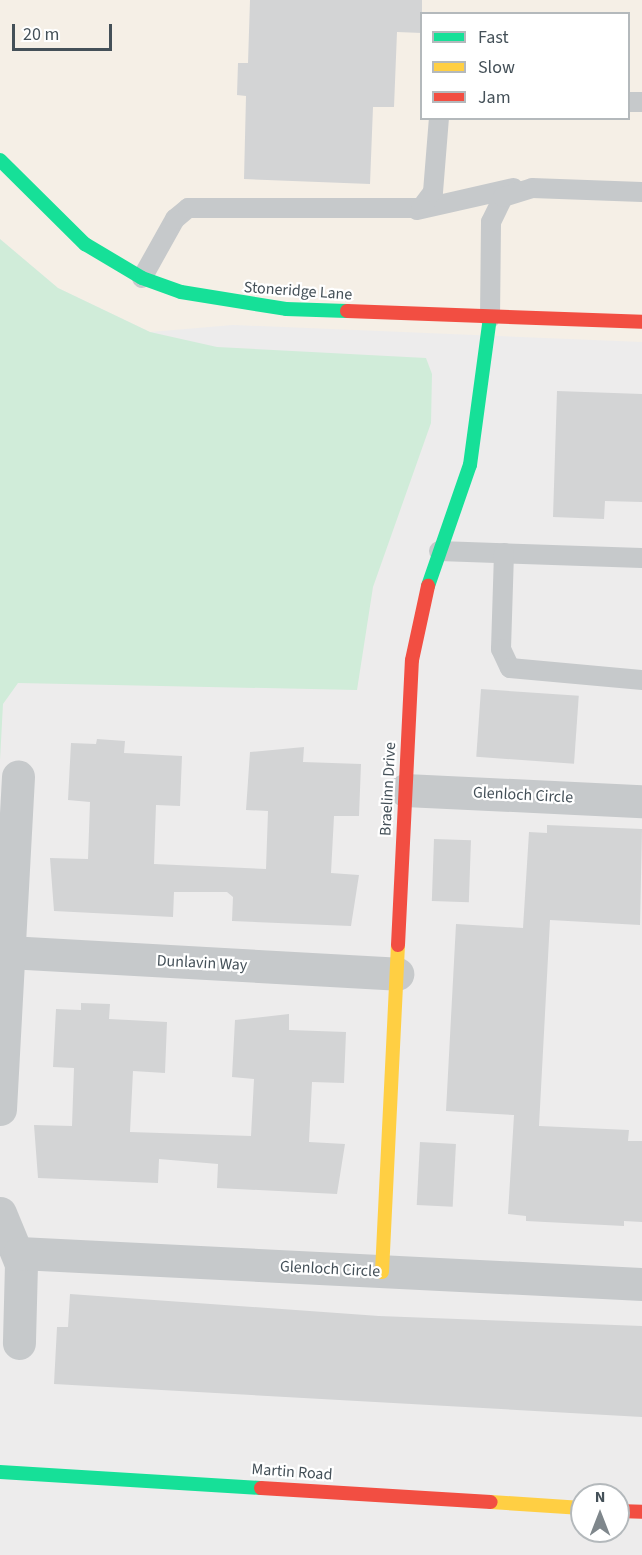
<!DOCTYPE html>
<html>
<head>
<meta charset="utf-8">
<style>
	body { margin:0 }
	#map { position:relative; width:642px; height:1555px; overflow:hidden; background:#edecec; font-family:"Source Sans 3",sans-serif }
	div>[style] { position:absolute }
	.commercial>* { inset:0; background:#f5efe6 }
	.green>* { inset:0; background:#d0ecd9 }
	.building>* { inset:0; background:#d3d4d5; transform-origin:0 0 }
	.lane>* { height:20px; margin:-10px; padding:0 10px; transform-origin:10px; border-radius:10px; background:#c6c9cb }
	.street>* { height:33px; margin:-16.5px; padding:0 16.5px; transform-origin:16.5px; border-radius:16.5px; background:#c6c9cb }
	.fast>* { height:14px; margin:-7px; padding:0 7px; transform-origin:7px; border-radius:7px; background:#16e098 }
	.slow>* { height:14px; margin:-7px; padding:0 7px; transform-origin:7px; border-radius:7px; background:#ffcf43 }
	.jam>* { height:14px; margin:-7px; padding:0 7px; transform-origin:7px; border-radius:7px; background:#f24e42 }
	span { translate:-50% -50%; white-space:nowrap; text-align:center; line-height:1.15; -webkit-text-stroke:4.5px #fff; paint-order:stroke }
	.street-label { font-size:16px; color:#445058 }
	.legend { position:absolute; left:420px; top:12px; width:210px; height:108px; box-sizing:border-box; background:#fff; border:2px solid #b4b9bc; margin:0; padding:8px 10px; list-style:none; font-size:18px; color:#445058 }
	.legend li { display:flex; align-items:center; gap:12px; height:30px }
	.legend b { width:30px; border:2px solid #b4b9bc }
	.north { position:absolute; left:570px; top:1483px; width:60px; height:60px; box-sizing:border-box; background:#fff; border:2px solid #b4b9bc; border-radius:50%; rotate:0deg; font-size:16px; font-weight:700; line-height:24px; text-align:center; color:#445058 }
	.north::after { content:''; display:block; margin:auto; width:21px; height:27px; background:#7f878c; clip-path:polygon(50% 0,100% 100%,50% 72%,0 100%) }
	.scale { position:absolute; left:12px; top:24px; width:100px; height:27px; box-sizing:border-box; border:3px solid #445058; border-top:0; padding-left:8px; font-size:18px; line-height:21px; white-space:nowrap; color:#445058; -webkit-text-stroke:4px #fff; paint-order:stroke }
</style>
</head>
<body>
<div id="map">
	<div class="commercial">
		<i style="clip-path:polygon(evenodd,0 0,642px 0,642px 342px,233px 325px,150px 332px,58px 288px,0 239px,0 0,422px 14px,628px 14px,628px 118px,422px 118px,422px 14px)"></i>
	</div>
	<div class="green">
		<i style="clip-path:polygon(0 239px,58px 288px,150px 332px,217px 347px,426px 358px,432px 374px,431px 423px,373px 587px,357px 690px,18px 683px,3px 704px,0 760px)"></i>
	</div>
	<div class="building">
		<i style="clip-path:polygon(250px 0,422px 0,422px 33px,397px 32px,394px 107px,373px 107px,370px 184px,244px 179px,246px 96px,237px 95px,238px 63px,248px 63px)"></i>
		<i style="clip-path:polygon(557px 391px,642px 394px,642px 502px,605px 501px,604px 519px,553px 517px)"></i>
		<i style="left:481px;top:689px;width:98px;height:68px;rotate:4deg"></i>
		<i style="clip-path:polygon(97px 739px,125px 741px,124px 753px,182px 756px,180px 806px,156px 805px,154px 864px,266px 869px,268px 811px,246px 810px,250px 752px,304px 747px,303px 762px,361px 764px,359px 816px,334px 816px,331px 873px,359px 875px,351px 926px,232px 921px,233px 897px,227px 892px,174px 892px,173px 917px,54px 911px,50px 858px,88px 859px,90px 802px,68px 800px,71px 743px,96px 744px)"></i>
		<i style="clip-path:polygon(547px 825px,642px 829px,640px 925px,550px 920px,539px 1126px,629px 1130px,628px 1141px,642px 1141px,642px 1222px,624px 1221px,624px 1226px,526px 1221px,526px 1216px,508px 1214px,514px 1115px,446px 1111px,456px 924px,523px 928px,529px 832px,547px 833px)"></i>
		<i style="left:434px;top:839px;width:37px;height:62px;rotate:2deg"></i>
		<i style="clip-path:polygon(81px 1003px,110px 1004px,109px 1019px,167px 1022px,165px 1073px,133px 1071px,130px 1132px,251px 1136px,254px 1079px,232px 1077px,235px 1020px,289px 1014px,289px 1030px,346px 1032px,344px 1083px,312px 1082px,309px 1142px,345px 1144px,337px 1194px,217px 1188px,218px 1164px,159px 1159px,158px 1183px,38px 1178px,34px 1125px,72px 1126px,74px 1068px,53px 1067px,56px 1009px,81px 1010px)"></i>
		<i style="left:420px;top:1142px;width:36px;height:63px;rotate:3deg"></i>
		<i style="clip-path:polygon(70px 1294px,379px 1316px,642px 1326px,642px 1417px,54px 1384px,57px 1327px,68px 1327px)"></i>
	</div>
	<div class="lane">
		<i style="left:628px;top:102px;width:14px"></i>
		<i style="left:417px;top:210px;width:99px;rotate:-12.8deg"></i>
		<i style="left:142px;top:278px;width:68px;rotate:-60.8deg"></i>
		<i style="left:175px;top:219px;width:17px;rotate:-40deg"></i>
		<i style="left:188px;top:208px;width:233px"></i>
		<i style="left:421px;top:208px;width:20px;rotate:-53deg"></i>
		<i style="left:433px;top:192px;width:74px;rotate:-85.4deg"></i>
		<i style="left:490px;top:318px;width:96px;rotate:-89.4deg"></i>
		<i style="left:491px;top:222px;width:28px;rotate:-64deg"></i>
		<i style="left:503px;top:197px;width:30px;rotate:-17deg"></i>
		<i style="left:532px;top:188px;width:110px;rotate:2.1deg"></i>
		<i style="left:439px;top:551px;width:203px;rotate:2deg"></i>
		<i style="left:504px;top:553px;width:96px;rotate:91.8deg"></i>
		<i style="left:501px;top:649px;width:21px;rotate:65deg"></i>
		<i style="left:510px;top:668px;width:133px;rotate:5.2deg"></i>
	</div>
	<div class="street">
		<i style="left:405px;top:790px;width:237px;rotate:2.7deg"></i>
		<i style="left:8px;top:952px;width:390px;rotate:3.2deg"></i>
		<i style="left:0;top:1109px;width:333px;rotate:-86.9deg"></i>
		<i style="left:0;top:1213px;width:55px;rotate:67.6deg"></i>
		<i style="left:21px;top:1264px;width:79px;rotate:91.5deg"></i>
		<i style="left:19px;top:1253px;width:624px;rotate:2.85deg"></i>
	</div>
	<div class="fast">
		<i style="left:0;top:160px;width:120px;rotate:44.7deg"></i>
		<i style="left:85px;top:244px;width:66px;rotate:30.8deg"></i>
		<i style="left:142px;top:278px;width:41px;rotate:19.7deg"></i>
		<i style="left:181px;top:292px;width:106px;rotate:9.2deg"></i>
		<i style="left:286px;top:309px;width:61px;rotate:1.9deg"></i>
		<i style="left:428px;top:586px;width:128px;rotate:-70.9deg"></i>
		<i style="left:470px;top:465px;width:148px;rotate:-82.3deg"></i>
		<i style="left:0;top:1472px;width:261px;rotate:3.5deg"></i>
	</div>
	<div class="slow">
		<i style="left:382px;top:1272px;width:327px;rotate:-87.2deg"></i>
		<i style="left:491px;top:1502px;width:91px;rotate:3.8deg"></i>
	</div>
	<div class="jam">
		<i style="left:347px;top:311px;width:295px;rotate:2.1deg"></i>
		<i style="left:398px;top:945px;width:285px;rotate:-87.2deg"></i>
		<i style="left:412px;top:660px;width:76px;rotate:-77.8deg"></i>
		<i style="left:261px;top:1488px;width:230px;rotate:3.5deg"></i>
		<i style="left:618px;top:1511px;width:24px;rotate:2deg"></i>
	</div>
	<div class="street-label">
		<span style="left:298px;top:291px;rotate:4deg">Stoneridge Lane</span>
		<span style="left:388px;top:789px;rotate:-87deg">Braelinn Drive</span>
		<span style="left:523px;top:795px;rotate:3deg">Glenloch Circle</span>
		<span style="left:202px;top:963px;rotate:3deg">Dunlavin Way</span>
		<span style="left:330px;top:1269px;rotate:3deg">Glenloch Circle</span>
		<span style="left:292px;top:1472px;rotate:4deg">Martin Road</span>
	</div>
	<ul class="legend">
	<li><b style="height:8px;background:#16e098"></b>Fast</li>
	<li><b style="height:8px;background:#ffcf43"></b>Slow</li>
	<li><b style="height:8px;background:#f24e42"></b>Jam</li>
	</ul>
	<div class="north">N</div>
	<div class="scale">20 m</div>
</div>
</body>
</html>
